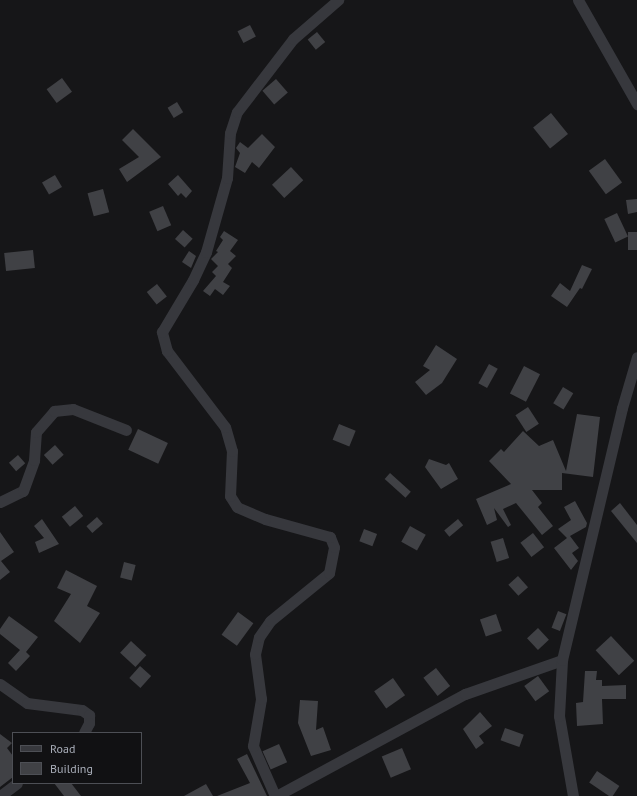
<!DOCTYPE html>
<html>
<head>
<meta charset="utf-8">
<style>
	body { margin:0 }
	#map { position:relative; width:637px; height:796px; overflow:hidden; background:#161618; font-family:"PT Sans",sans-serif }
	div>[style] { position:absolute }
	.building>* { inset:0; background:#404145; transform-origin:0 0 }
	.minor>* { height:11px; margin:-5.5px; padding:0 5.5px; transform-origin:5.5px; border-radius:5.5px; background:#37383d }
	span { translate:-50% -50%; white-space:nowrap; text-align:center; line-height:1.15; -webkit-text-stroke:3.5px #111113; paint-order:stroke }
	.legend { position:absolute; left:12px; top:732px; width:130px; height:52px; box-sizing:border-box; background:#111113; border:1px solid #4d4f55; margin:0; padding:5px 7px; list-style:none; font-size:12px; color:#a8adb8 }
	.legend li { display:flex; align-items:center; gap:8px; height:20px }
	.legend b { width:20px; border:1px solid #4d4f55 }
</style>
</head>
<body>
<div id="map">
	<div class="building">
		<i style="left:250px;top:25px;width:13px;height:14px;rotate:63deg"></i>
		<i style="left:317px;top:32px;width:13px;height:12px;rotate:51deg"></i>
		<i style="left:62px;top:78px;width:17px;height:19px;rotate:54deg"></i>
		<i style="left:276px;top:79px;width:18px;height:18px;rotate:49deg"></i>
		<i style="left:177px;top:102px;width:12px;height:11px;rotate:59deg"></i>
		<i style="left:551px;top:113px;width:27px;height:23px;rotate:51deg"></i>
		<i style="clip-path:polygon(133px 129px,161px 157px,127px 182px,119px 169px,139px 157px,122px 140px)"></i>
		<i style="clip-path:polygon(262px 134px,275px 147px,259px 168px,252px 162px,245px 173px,235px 167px,240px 153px,236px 148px,240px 142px,248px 148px)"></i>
		<i style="left:605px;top:159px;width:29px;height:20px;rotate:54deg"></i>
		<i style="left:291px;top:167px;width:18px;height:26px;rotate:47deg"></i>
		<i style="left:55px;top:175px;width:14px;height:15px;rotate:60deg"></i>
		<i style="clip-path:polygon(178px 175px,192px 191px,186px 198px,181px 193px,178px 196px,168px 184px)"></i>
		<i style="left:103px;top:189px;width:24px;height:16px;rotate:75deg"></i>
		<i style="clip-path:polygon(637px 199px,637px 212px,628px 214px,626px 200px)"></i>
		<i style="left:163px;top:206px;width:21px;height:15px;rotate:67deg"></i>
		<i style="left:617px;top:213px;width:26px;height:14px;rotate:65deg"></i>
		<i style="left:183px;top:230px;width:13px;height:12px;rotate:42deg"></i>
		<i style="clip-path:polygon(224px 231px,238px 240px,230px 251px,236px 256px,228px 264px,232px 268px,223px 282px,230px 286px,223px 295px,215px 289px,210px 296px,203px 291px,216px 276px,212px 272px,218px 266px,211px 259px,218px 252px,216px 251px,223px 240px,220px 237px)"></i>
		<i style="left:628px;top:232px;width:9px;height:18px"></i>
		<i style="left:33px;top:250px;width:18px;height:29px;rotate:84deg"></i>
		<i style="clip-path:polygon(189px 251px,196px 256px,191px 268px,182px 262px)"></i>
		<i style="clip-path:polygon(582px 265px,592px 269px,582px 289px,580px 288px,567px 307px,551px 296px,560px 283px,570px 291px)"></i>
		<i style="left:157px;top:284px;width:16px;height:13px;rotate:52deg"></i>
		<i style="clip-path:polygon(436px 345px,457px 359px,442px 383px,426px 395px,415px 382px,430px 370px,423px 366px)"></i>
		<i style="left:489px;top:364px;width:10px;height:22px;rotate:29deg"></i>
		<i style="left:524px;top:366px;width:18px;height:31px;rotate:27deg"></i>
		<i style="left:563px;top:387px;width:12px;height:19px;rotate:31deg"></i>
		<i style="left:528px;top:407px;width:20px;height:15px;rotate:57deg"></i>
		<i style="clip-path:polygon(577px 414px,600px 417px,593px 477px,562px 473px,562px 490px,532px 490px,542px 503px,538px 507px,553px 526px,542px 535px,516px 503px,503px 509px,511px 525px,508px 527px,494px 508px,497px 520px,487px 525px,476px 499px,511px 484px,489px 461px,501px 449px,504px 452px,523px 431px,539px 446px,553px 440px,566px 471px)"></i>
		<i style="left:339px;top:424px;width:18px;height:17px;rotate:22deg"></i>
		<i style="left:138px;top:429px;width:33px;height:23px;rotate:25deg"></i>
		<i style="left:55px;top:445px;width:13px;height:15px;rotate:48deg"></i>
		<i style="left:18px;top:455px;width:11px;height:12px;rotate:49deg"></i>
		<i style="clip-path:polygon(429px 459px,446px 465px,449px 463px,458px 479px,441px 489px,425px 467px)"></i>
		<i style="left:390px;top:473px;width:28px;height:8px;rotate:42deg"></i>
		<i style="clip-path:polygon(575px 501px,587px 523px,586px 527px,570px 536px,579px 548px,572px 553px,578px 561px,571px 570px,554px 548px,567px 538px,558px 529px,571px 520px,564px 507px)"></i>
		<i style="clip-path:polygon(620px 503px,637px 525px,637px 543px,611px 511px)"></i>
		<i style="left:75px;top:506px;width:13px;height:17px;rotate:51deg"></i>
		<i style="left:97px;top:517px;width:9px;height:14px;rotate:49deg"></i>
		<i style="clip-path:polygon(42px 519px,59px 544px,39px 553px,35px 542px,44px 538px,34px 526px)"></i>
		<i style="left:458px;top:519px;width:8px;height:18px;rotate:50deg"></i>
		<i style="left:410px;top:526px;width:18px;height:18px;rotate:29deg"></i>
		<i style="left:364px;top:529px;width:14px;height:13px;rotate:21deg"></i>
		<i style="clip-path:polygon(0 532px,14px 552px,1px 561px,10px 572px,0 580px)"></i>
		<i style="left:533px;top:533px;width:18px;height:16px;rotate:52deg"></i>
		<i style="left:503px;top:538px;width:21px;height:13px;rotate:73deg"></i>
		<i style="left:124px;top:562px;width:12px;height:16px;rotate:14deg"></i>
		<i style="clip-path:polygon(66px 570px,97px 586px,87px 606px,100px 613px,80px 643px,54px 621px,71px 594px,57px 588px)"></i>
		<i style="left:518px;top:576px;width:15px;height:13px;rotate:48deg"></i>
		<i style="left:558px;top:611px;width:9px;height:18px;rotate:21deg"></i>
		<i style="left:238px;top:612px;width:19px;height:28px;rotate:36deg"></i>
		<i style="left:496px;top:614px;width:18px;height:17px;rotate:71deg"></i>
		<i style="clip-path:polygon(9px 616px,38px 637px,26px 652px,30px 656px,16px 671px,8px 663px,20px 650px,0 634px,0 629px)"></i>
		<i style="left:538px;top:628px;width:16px;height:15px;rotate:47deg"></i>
		<i style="left:611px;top:636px;width:34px;height:21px;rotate:47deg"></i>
		<i style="left:131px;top:641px;width:21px;height:16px;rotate:43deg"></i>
		<i style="left:140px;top:666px;width:15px;height:16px;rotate:42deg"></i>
		<i style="left:436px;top:668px;width:23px;height:16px;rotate:52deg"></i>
		<i style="clip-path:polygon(585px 671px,597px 671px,596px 680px,602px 680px,602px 686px,626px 685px,626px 699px,602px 699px,603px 724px,577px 726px,576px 703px,583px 702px)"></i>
		<i style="left:538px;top:676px;width:19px;height:17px;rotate:54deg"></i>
		<i style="left:393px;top:678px;width:21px;height:23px;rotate:55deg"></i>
		<i style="clip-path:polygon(300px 700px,318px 701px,316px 730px,323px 727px,331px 750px,311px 756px,298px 723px)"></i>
		<i style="clip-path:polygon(480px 712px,492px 726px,479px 736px,484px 743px,476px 749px,463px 729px)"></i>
		<i style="left:505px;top:728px;width:20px;height:13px;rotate:20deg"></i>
		<i style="clip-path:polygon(0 734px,12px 743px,7px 748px,13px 756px,13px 777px,0 787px)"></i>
		<i style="left:279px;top:744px;width:20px;height:18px;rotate:66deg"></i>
		<i style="left:402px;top:748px;width:23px;height:22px;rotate:67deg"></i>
		<i style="clip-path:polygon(247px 754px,267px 796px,217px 796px,250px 783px,237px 759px)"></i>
		<i style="left:597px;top:771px;width:27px;height:14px;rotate:34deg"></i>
		<i style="clip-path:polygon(54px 783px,71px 783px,81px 796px,64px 796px)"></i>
		<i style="clip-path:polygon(206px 784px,213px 796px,184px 796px)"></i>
	</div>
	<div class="minor">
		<i style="left:578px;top:0;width:120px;rotate:60.4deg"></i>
		<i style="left:0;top:502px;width:25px;rotate:-26deg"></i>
		<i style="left:23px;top:491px;width:33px;rotate:-70deg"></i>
		<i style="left:34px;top:460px;width:28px;rotate:-86deg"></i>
		<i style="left:36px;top:432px;width:28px;rotate:-49deg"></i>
		<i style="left:54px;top:411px;width:19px;rotate:-6deg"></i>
		<i style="left:73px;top:409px;width:57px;rotate:21.6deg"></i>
		<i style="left:0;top:684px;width:33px;rotate:35deg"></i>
		<i style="left:27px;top:703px;width:55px;rotate:7.3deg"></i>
		<i style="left:82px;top:710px;width:9px;rotate:36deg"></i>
		<i style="left:89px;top:715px;width:8px;rotate:90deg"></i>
		<i style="left:89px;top:723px;width:11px;rotate:117deg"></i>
		<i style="left:0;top:796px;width:21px;rotate:-37deg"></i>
		<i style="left:275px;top:796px;width:55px;rotate:-113.7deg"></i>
		<i style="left:253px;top:746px;width:48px;rotate:-80.3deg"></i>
		<i style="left:261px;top:699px;width:45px;rotate:-97.6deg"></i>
		<i style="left:255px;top:654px;width:17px;rotate:-77deg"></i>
		<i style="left:259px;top:637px;width:19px;rotate:-55deg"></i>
		<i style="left:270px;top:621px;width:76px;rotate:-39.1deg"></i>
		<i style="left:329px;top:573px;width:26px;rotate:-79deg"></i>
		<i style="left:334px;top:547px;width:11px;rotate:-112deg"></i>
		<i style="left:330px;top:537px;width:67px;rotate:-164.5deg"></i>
		<i style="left:265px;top:519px;width:30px;rotate:-157deg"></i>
		<i style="left:237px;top:507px;width:13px;rotate:-122deg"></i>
		<i style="left:230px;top:496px;width:45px;rotate:-87.5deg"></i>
		<i style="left:232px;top:451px;width:25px;rotate:-106deg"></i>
		<i style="left:225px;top:427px;width:96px;rotate:-127.3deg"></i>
		<i style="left:167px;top:351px;width:20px;rotate:-105deg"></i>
		<i style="left:162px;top:332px;width:61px;rotate:-59.2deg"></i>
		<i style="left:193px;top:280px;width:31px;rotate:-65deg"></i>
		<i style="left:206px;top:252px;width:77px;rotate:-74.2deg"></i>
		<i style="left:227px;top:178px;width:45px;rotate:-86.2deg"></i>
		<i style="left:230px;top:133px;width:22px;rotate:-72deg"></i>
		<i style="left:237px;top:112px;width:92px;rotate:-52.5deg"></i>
		<i style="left:293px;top:39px;width:60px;rotate:-40.9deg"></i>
		<i style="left:276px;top:796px;width:215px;rotate:-28.4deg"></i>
		<i style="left:465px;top:694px;width:103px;rotate:-19.3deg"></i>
		<i style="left:573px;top:796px;width:81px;rotate:-99.9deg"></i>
		<i style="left:559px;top:716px;width:56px;rotate:-86.9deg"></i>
		<i style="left:562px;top:660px;width:259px;rotate:-76.6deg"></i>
		<i style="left:622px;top:408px;width:53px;rotate:-73.6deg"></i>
	</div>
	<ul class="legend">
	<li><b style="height:5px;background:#37383d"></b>Road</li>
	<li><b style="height:11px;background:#404145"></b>Building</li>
	</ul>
</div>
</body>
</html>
